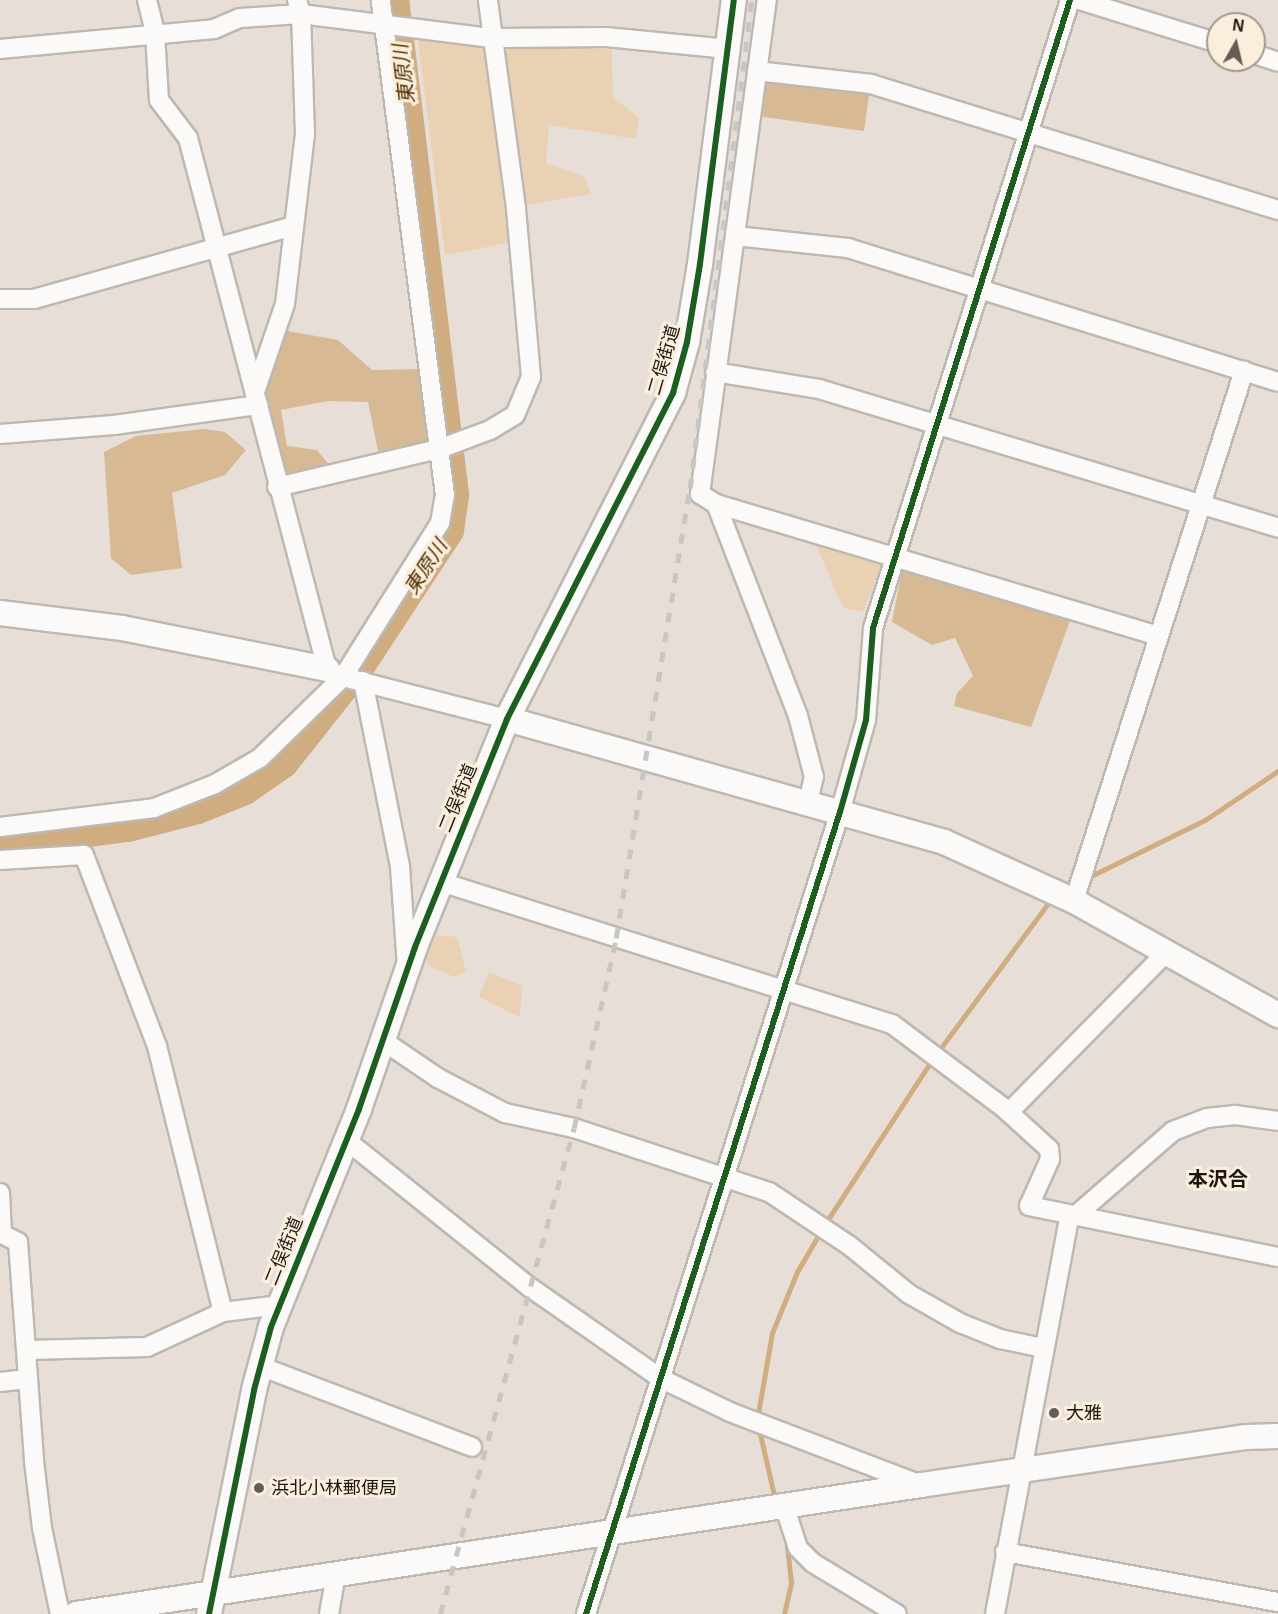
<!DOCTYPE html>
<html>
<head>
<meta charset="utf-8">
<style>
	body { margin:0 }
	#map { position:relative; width:1278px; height:1614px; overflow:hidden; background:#e7dfd7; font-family:Helvetica,"Noto Sans JP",sans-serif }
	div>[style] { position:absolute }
	.green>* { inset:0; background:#ead1b3 }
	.forest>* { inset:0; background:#d7b994; transform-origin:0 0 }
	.stream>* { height:4.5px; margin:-2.25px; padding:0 2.25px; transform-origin:2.25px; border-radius:2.25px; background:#d0ad80 }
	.river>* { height:28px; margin:-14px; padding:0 14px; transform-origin:14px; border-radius:14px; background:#d0ad80 }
	.roads { filter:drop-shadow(2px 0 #beb8b2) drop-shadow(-2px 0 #beb8b2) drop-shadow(0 2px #beb8b2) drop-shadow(0 -2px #beb8b2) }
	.street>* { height:18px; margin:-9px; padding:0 9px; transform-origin:9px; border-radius:9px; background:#fbfaf9 }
	.secondary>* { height:24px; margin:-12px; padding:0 12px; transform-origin:12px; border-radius:12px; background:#fbfaf9 }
	.rail>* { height:4.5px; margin-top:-2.25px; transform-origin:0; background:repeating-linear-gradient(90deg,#c8c6c3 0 10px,transparent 0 20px) }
	.cycleway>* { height:6px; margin:-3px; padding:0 3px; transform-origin:3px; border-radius:3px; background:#1b5e20 }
	.dots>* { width:16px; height:16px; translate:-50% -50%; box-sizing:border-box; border:3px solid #fbeedd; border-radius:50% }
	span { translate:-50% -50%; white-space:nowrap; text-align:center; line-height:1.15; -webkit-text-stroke:6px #fbeedd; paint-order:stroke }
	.street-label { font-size:18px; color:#1c1711 }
	.poi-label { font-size:18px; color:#1c1711 }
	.left { translate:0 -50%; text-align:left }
	.water-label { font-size:20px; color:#503000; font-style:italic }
	.neighbourhood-label { font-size:20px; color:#1c1711; font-weight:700 }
	.north { position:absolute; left:1206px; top:12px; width:60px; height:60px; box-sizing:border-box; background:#fbeedd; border:2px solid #a2988b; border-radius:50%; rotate:8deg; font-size:16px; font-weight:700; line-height:24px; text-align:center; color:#1c1711 }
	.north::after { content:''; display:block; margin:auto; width:21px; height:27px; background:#635d56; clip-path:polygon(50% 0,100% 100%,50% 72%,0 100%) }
</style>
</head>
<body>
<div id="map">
	<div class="green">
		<i style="clip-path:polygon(417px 32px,612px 50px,613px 97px,639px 118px,636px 139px,549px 125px,546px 163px,584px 176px,591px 194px,526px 205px,528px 239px,445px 255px)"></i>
		<i style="clip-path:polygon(816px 545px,881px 565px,863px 612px,843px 608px)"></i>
		<i style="clip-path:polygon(436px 935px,457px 937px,466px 972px,454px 977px,431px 967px,426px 959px)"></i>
		<i style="clip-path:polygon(489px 972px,522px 986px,520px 1017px,479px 997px)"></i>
	</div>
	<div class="forest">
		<i style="left:767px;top:81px;width:103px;height:36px;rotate:8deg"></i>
		<i style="clip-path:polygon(282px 330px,338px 340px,372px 370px,425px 369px,428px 443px,378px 451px,368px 402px,328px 401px,281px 410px,287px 446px,317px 450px,330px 466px,285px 477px,265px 399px)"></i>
		<i style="clip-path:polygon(204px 429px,225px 432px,246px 450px,225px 475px,172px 493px,182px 568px,131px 575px,111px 558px,104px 452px,136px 436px)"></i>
		<i style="clip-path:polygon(902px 570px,1070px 621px,1031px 727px,954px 706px,957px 693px,973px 676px,955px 638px,932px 645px,892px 622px)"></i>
	</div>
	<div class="stream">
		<i style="left:1091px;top:876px;width:127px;rotate:-26.2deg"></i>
		<i style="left:1205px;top:820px;width:88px;rotate:-33.9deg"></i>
		<i style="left:937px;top:1053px;width:189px;rotate:-53.4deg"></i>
		<i style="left:825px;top:1224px;width:196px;rotate:-56.9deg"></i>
		<i style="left:758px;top:1414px;width:82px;rotate:-80.2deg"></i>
		<i style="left:772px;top:1333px;width:66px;rotate:-67.7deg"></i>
		<i style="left:797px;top:1272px;width:48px;rotate:-59.7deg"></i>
		<i style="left:760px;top:1432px;width:63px;rotate:77.1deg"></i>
		<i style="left:784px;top:1614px;width:32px;rotate:-77deg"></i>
		<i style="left:791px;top:1583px;width:46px;rotate:-96.2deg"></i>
	</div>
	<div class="river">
		<i style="left:0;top:845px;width:129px;rotate:-7.6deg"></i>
		<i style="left:128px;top:828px;width:72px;rotate:-14.4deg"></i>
		<i style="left:198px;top:810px;width:51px;rotate:-22deg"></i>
		<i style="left:245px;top:791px;width:47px;rotate:-34.7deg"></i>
		<i style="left:284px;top:764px;width:122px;rotate:-51.6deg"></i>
		<i style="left:360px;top:668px;width:164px;rotate:-56.7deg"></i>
		<i style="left:450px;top:531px;width:37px;rotate:-82deg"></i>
		<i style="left:455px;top:494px;width:498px;rotate:-96.9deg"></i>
	</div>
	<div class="roads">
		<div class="street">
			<i style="left:147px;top:0;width:34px;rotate:76deg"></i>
			<i style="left:155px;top:33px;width:67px;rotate:86.6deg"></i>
			<i style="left:159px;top:100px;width:48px;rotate:52.7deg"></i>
			<i style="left:188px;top:138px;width:549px;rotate:75.33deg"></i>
			<i style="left:327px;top:669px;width:18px;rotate:27deg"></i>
			<i style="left:343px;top:677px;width:169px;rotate:14.4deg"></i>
			<i style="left:1079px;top:0;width:145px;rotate:17.2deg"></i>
			<i style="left:0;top:49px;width:215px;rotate:-5.3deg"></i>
			<i style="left:214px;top:29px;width:28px;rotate:-23deg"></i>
			<i style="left:240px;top:18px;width:61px;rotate:-3.8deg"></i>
			<i style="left:301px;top:14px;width:192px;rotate:7.2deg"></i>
			<i style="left:491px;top:38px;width:115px;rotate:-0.5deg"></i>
			<i style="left:606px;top:37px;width:123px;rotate:5.6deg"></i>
			<i style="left:1254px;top:54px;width:25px;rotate:18deg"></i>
			<i style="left:757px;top:71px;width:115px;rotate:6.5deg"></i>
			<i style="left:871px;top:84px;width:426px;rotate:17.2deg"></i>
			<i style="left:735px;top:236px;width:114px;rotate:6.1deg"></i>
			<i style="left:848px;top:248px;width:450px;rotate:17.3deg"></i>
			<i style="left:0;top:299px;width:34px"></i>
			<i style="left:34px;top:299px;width:270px;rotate:-15.7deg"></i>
			<i style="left:715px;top:372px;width:105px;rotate:9.3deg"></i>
			<i style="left:819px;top:389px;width:480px;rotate:16.8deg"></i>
			<i style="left:256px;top:389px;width:90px;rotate:-71.2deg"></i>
			<i style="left:285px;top:304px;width:171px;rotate:-83.3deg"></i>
			<i style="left:305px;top:134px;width:120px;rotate:-91.9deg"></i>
			<i style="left:301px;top:14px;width:15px;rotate:-106deg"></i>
			<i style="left:0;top:434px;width:114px;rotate:-4.5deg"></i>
			<i style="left:114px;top:425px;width:146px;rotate:-7.9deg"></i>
			<i style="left:277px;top:487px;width:166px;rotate:-13.2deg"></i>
			<i style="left:439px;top:449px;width:54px;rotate:-20.4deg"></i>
			<i style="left:490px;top:430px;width:29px;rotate:-31deg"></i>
			<i style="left:515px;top:415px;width:41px;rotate:-67.2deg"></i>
			<i style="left:531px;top:377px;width:170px;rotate:-95.1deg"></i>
			<i style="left:516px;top:208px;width:210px;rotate:-97.7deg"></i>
			<i style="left:716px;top:504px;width:19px;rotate:-148deg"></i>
			<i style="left:700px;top:494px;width:499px;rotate:-82.3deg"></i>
			<i style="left:363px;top:681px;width:190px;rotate:78.7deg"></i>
			<i style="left:400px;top:867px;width:99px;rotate:86deg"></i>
			<i style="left:808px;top:802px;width:26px;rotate:-77deg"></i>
			<i style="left:814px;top:777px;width:63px;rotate:-104.7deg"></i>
			<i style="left:798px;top:716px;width:227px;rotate:-111.1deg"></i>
			<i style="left:716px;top:504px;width:462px;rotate:16.6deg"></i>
			<i style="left:0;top:827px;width:155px;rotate:-7deg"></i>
			<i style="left:154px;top:808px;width:66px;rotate:-21.5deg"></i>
			<i style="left:215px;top:784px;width:52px;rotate:-30deg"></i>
			<i style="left:260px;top:758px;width:116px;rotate:-44.3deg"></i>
			<i style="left:343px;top:677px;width:182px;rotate:-57.8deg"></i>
			<i style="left:440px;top:523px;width:28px;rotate:-80deg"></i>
			<i style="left:445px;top:495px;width:499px;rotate:-97.4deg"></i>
			<i style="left:0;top:860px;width:84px;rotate:-3.4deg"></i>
			<i style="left:84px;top:855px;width:204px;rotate:69.1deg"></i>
			<i style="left:157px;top:1046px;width:274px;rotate:76.1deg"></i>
			<i style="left:441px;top:882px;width:473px;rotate:17.5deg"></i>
			<i style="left:892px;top:1024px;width:140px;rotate:36.9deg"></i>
			<i style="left:1004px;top:1108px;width:61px;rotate:42.3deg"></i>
			<i style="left:1049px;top:1149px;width:10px;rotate:84deg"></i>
			<i style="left:1050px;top:1159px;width:51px;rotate:114.1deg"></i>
			<i style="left:1029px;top:1206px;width:254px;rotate:11.6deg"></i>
			<i style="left:1074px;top:901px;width:557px;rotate:-72.22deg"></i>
			<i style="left:382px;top:1040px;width:68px;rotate:34.2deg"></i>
			<i style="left:438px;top:1078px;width:76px;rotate:27.6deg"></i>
			<i style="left:505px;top:1113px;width:71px;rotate:12.3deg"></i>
			<i style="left:574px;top:1128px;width:205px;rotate:18.2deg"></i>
			<i style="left:769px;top:1192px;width:97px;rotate:33.7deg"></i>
			<i style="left:850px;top:1246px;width:76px;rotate:39.1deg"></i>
			<i style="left:909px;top:1294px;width:59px;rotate:29.6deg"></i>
			<i style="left:960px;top:1323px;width:43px;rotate:21.8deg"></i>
			<i style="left:1000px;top:1339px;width:44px;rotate:11.8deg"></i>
			<i style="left:1009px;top:1112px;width:223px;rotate:-45.4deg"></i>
			<i style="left:346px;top:1140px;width:237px;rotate:38.7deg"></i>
			<i style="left:531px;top:1288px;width:157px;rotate:34.9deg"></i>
			<i style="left:660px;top:1378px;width:78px;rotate:25.9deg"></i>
			<i style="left:730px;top:1412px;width:204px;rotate:20.9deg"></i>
			<i style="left:0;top:1193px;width:41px;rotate:87.2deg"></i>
			<i style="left:2px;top:1234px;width:18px;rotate:27deg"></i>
			<i style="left:18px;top:1242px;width:220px;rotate:85.8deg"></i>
			<i style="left:34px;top:1461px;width:67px;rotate:83.2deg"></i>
			<i style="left:42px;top:1528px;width:88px;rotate:78.2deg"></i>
			<i style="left:1075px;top:1216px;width:130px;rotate:-40.9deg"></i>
			<i style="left:1173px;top:1131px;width:36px;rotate:-21deg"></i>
			<i style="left:1207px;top:1118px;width:28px;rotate:-6deg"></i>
			<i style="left:1235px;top:1115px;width:43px;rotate:7.9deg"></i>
			<i style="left:27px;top:1350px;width:120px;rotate:-1.4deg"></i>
			<i style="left:147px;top:1347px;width:84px;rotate:-24.7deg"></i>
			<i style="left:223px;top:1312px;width:56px;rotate:-7.1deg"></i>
			<i style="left:260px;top:1366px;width:227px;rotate:20.9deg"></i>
			<i style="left:0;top:1382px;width:28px;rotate:-6deg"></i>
			<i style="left:784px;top:1505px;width:45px;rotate:72deg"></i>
			<i style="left:798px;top:1548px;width:21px;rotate:45deg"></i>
			<i style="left:813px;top:1563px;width:98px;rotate:31.3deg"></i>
			<i style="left:1005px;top:1552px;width:278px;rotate:10.4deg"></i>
			<i style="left:329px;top:1614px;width:41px;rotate:-80.1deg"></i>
			<i style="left:586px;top:1614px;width:841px;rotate:-72.43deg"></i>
			<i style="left:840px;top:812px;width:96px;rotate:-74.2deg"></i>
			<i style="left:866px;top:720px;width:92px;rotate:-85.6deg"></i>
			<i style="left:873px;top:628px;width:658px;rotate:-72.58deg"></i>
			<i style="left:995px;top:1614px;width:404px;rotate:-79.4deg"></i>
		</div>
		<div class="secondary">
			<i style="left:0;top:613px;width:123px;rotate:7deg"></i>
			<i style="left:122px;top:628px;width:209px;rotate:11.3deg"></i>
			<i style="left:507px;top:719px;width:454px;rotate:15.7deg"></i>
			<i style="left:944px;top:842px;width:143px;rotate:24.4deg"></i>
			<i style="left:1074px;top:901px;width:234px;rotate:29.2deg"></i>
			<i style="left:76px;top:1614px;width:855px;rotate:-8.68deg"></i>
			<i style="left:921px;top:1485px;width:329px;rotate:-8.4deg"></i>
			<i style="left:1246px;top:1437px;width:32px;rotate:-2deg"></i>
			<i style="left:209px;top:1614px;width:228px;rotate:-78.6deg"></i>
			<i style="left:254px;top:1390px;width:65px;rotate:-74.9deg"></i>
			<i style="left:271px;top:1327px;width:235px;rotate:-68deg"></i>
			<i style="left:359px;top:1109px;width:171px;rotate:-70.9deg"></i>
			<i style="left:415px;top:947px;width:246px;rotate:-68deg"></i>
			<i style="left:507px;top:719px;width:366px;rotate:-63deg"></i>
			<i style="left:673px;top:393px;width:53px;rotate:-74.6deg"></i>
			<i style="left:687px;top:342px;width:79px;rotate:-80.5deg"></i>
			<i style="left:700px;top:264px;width:266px;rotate:-82.7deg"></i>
		</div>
	</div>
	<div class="rail">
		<i style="left:440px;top:1614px;width:504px;rotate:-74.59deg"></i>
		<i style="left:574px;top:1128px;width:195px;rotate:-77.5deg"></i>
		<i style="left:616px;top:938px;width:456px;rotate:-80.7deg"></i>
		<i style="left:690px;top:488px;width:492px;rotate:-82.8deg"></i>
	</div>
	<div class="cycleway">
		<i style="left:209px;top:1614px;width:228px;rotate:-78.6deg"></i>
		<i style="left:254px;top:1390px;width:65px;rotate:-74.9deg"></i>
		<i style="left:271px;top:1327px;width:235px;rotate:-68deg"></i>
		<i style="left:359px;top:1109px;width:171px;rotate:-70.9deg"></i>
		<i style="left:415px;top:947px;width:246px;rotate:-68deg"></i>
		<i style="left:507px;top:719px;width:366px;rotate:-63deg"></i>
		<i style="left:673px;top:393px;width:53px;rotate:-74.6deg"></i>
		<i style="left:687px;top:342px;width:79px;rotate:-80.5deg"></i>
		<i style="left:700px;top:264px;width:266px;rotate:-82.7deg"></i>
		<i style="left:586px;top:1614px;width:841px;rotate:-72.43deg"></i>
		<i style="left:840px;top:812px;width:96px;rotate:-74.2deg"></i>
		<i style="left:866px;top:720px;width:92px;rotate:-85.6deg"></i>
		<i style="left:873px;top:628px;width:658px;rotate:-72.58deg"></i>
	</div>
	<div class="dots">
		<i style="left:1054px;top:1413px;background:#635d56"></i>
		<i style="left:259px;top:1488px;background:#635d56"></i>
	</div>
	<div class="street-label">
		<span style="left:664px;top:360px;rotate:-74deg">二俣街道</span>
		<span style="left:458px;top:798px;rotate:-68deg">二俣街道</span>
		<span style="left:284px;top:1251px;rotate:-68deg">二俣街道</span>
	</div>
	<div class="poi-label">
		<span class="left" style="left:1066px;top:1413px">大雅</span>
		<span class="left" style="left:271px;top:1488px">浜北小林郵便局</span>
	</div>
	<div class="water-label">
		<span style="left:404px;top:74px;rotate:-97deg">東原川</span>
		<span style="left:426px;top:567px;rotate:-57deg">東原川</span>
	</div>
	<div class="neighbourhood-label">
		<span style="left:1218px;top:1179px">本沢合</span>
	</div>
	<div class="north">N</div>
</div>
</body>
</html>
